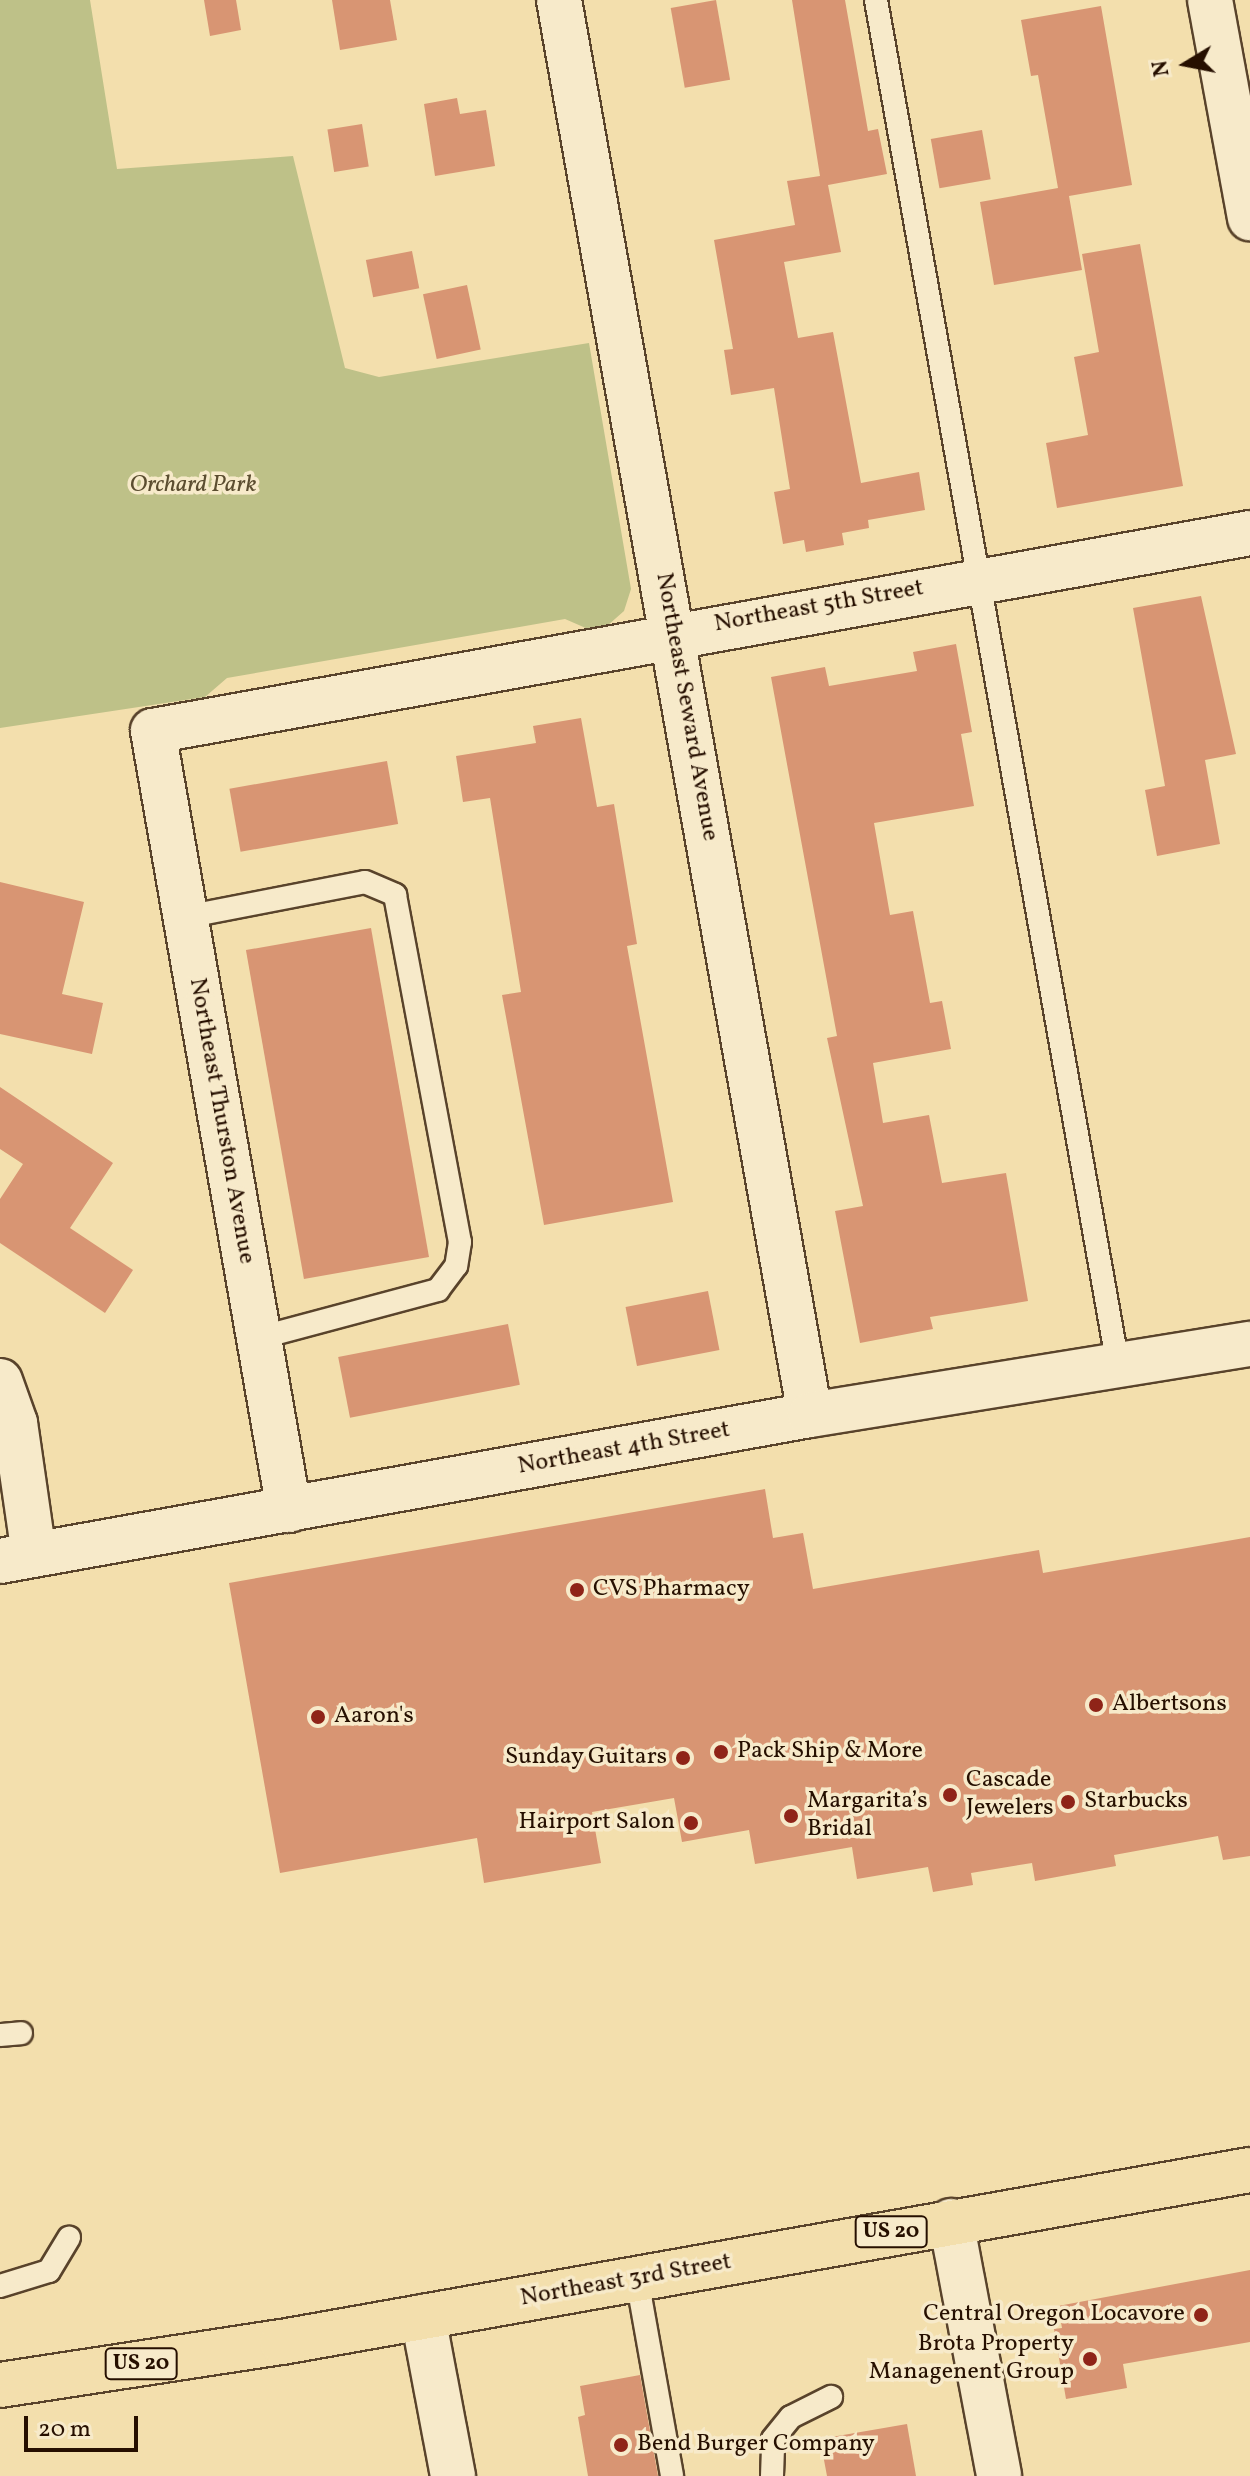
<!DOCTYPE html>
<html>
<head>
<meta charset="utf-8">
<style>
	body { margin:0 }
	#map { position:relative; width:1250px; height:2476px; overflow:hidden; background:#f3dfad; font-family:Vollkorn,serif }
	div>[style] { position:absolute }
	.green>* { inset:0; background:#bec188 }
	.building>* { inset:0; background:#d89573; transform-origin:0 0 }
	.roads { filter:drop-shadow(2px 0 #59432b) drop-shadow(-2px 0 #59432b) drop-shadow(0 2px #59432b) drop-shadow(0 -2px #59432b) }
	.lane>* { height:22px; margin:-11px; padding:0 11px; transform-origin:11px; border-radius:11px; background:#f7eaca }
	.street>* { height:44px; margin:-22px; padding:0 22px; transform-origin:22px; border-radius:22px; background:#f7eaca }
	.secondary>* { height:44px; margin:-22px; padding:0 22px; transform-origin:22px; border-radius:22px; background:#f7eaca }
	.primary>* { height:44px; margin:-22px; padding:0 22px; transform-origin:22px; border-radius:22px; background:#f3dfad }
	.dots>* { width:22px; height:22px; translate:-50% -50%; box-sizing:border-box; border:4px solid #f7eaca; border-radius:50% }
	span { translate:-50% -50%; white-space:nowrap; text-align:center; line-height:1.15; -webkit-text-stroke:7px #f7eaca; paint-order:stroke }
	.shield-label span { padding:2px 6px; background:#f7eaca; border:2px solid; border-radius:6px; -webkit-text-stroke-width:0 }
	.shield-label { font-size:22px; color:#260f00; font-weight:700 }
	.park-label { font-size:24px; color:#5b4d30; font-style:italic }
	.street-label { font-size:24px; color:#260f00 }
	.poi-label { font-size:24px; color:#260f00 }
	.left { translate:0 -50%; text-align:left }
	.right { translate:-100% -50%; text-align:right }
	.north { position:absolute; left:1146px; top:24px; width:80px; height:80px; -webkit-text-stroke:6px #f7eaca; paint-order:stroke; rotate:260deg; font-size:22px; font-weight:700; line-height:32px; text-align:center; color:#260f00 }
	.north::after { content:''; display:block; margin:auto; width:28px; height:36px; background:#260f00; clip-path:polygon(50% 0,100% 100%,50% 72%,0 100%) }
	.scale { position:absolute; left:24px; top:2416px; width:114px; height:36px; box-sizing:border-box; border:4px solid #260f00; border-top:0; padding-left:10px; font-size:24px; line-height:28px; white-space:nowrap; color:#260f00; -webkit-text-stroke:6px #f7eaca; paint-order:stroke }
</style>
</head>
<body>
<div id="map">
	<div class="green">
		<i style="clip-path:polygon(0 0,90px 0,117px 169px,293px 156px,345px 368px,379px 377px,589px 343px,631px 589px,624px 611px,607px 626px,588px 629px,565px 619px,227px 678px,205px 697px,0 728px)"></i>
	</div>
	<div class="building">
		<i style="clip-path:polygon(204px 0,236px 0,241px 30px,210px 36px)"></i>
		<i style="clip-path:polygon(332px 0,390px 0,397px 40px,340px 50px)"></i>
		<i style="left:716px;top:0;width:81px;height:46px;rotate:80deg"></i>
		<i style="clip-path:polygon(792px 0,845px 0,868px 131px,878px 129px,887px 174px,828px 185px,841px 252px,784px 262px,798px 338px,833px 332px,861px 483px,919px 472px,925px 510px,868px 520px,869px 528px,842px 533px,844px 545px,806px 552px,804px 540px,783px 544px,774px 492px,790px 489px,774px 388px,731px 395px,724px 350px,733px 349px,714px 240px,795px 225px,787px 181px,820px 176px)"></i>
		<i style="clip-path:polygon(1101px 6px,1132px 185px,1069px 196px,1082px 270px,994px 285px,980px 202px,1058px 188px,1038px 75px,1031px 76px,1021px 20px)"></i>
		<i style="clip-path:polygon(457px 98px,460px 114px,486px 110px,495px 166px,435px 176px,424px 104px)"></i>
		<i style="left:362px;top:124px;width:43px;height:35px;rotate:81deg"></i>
		<i style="left:982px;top:130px;width:50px;height:52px;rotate:80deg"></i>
		<i style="clip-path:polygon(1140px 244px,1183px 486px,1057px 508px,1046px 443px,1088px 435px,1074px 357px,1099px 352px,1082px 254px)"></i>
		<i style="left:412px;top:251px;width:38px;height:47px;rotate:79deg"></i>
		<i style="left:467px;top:285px;width:66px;height:45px;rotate:78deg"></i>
		<i style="clip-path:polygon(1201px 596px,1236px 754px,1205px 760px,1220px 844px,1157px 856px,1145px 790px,1165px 786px,1133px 608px)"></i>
		<i style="clip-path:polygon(956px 644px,972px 732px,961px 734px,974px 806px,874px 823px,890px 915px,913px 911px,930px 1003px,942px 1001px,951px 1049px,873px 1063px,883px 1123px,929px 1115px,942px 1183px,1006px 1173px,1028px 1301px,930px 1317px,933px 1329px,860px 1343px,835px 1211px,863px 1206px,827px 1038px,837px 1036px,771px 677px,825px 667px,829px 686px,917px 671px,913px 652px)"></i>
		<i style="clip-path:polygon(581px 718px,597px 807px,614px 804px,637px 944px,627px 946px,673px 1202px,544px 1225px,502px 995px,521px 992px,490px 798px,463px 802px,456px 756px,536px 743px,533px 726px)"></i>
		<i style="left:387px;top:761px;width:64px;height:160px;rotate:80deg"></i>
		<i style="clip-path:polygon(0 882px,84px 902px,62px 994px,103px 1003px,92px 1054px,0 1034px)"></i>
		<i style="left:371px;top:928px;width:334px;height:127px;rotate:80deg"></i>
		<i style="clip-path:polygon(0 1087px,113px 1163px,70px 1228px,133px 1270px,105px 1313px,0 1243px,0 1199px,23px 1164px,0 1149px)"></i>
		<i style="left:708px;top:1291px;width:60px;height:84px;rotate:79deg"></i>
		<i style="left:508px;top:1324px;width:62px;height:173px;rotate:79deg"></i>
		<i style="clip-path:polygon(765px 1489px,773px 1538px,803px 1533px,813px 1589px,1039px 1550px,1043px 1573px,1250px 1537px,1250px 1856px,1223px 1860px,1218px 1836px,1114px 1855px,1116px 1866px,1035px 1881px,1032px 1863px,971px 1873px,973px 1885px,933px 1892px,928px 1867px,857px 1879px,852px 1847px,755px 1864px,749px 1830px,682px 1842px,674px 1798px,592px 1812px,601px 1863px,484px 1883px,477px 1838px,280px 1873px,229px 1583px)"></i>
		<i style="clip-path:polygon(1250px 2270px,1250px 2342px,1123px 2364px,1127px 2388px,1066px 2399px,1054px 2329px,1062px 2328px,1058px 2306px)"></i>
		<i style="clip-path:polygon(640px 2375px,658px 2476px,588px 2476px,578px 2417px,585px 2415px,580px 2386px)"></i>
		<i style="clip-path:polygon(907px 2424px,916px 2476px,827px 2476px,820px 2439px)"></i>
	</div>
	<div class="roads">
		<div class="lane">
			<i style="left:876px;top:0;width:1386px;rotate:79.95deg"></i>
			<i style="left:185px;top:917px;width:183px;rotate:-11deg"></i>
			<i style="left:365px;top:882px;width:33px;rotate:23deg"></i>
			<i style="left:395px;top:895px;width:353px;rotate:79.4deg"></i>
			<i style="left:460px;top:1242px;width:24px;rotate:99deg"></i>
			<i style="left:456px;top:1266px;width:30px;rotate:127deg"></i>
			<i style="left:438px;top:1290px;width:185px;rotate:165deg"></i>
			<i style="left:0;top:2035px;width:21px;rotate:-5deg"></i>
			<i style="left:637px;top:2279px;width:200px;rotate:79.9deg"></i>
			<i style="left:0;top:2286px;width:51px;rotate:-17deg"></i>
			<i style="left:49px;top:2271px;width:39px;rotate:-59deg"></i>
			<i style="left:772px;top:2476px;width:37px;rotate:-88deg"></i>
			<i style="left:773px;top:2439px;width:28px;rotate:-51deg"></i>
			<i style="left:791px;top:2417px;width:45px;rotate:-26.6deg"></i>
		</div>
		<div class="street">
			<i style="left:559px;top:0;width:1437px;rotate:79.94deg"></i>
			<i style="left:289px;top:1510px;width:791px;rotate:-99.9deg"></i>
			<i style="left:153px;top:731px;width:1115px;rotate:-10.23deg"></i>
			<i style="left:951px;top:2221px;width:259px;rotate:79.3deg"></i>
			<i style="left:423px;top:2317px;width:162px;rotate:79.3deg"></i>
		</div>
		<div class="secondary">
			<i style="left:1210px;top:0;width:222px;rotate:79.6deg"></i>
			<i style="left:0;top:1381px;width:45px;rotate:70.3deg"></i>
			<i style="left:15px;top:1423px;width:133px;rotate:81.8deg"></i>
			<i style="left:0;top:1561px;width:823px;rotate:-10.22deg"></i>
			<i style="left:810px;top:1415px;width:446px;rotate:-9.2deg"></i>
		</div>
		<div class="primary">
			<i style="left:0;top:2385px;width:285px;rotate:-8.7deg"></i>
			<i style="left:282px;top:2342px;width:983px;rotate:-10.08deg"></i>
		</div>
	</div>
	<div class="dots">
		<i style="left:577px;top:1590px;background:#8f2418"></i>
		<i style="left:1096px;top:1705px;background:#8f2418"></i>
		<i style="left:318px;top:1717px;background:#8f2418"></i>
		<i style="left:721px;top:1752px;background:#8f2418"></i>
		<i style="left:683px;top:1758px;background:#8f2418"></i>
		<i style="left:950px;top:1795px;background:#8f2418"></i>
		<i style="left:1068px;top:1802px;background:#8f2418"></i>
		<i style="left:791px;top:1816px;background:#8f2418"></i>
		<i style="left:691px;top:1823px;background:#8f2418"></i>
		<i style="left:1201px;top:2315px;background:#8f2418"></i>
		<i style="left:1090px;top:2359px;background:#8f2418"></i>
		<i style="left:621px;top:2445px;background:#8f2418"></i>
	</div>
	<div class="shield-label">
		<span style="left:891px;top:2232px">US 20</span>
		<span style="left:141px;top:2364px">US 20</span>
	</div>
	<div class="park-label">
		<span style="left:193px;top:486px">Orchard Park</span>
	</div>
	<div class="street-label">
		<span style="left:819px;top:607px;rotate:-10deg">Northeast 5th Street</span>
		<span style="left:686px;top:707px;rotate:80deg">Northeast Seward Avenue</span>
		<span style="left:221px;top:1121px;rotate:80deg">Northeast Thurston Avenue</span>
		<span style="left:624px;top:1449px;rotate:-10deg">Northeast 4th Street</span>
		<span style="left:626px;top:2281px;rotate:-10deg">Northeast 3rd Street</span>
	</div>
	<div class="poi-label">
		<span class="left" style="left:593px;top:1590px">CVS Pharmacy</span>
		<span class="left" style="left:1112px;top:1705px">Albertsons</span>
		<span class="left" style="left:334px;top:1717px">Aaron's</span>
		<span class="left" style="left:737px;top:1752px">Pack Ship &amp; More</span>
		<span class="right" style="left:667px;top:1758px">Sunday Guitars</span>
		<span class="left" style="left:966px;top:1795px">Cascade<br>Jewelers</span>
		<span class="left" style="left:807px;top:1816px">Margarita’s<br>Bridal</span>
		<span class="left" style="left:1084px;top:1802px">Starbucks</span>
		<span class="right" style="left:675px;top:1823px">Hairport Salon</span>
		<span class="right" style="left:1185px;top:2315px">Central Oregon Locavore</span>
		<span class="right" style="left:1074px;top:2359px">Brota Property<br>Managenent Group</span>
		<span class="left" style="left:637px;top:2445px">Bend Burger Company</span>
	</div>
	<div class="north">N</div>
	<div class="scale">20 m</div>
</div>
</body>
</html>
